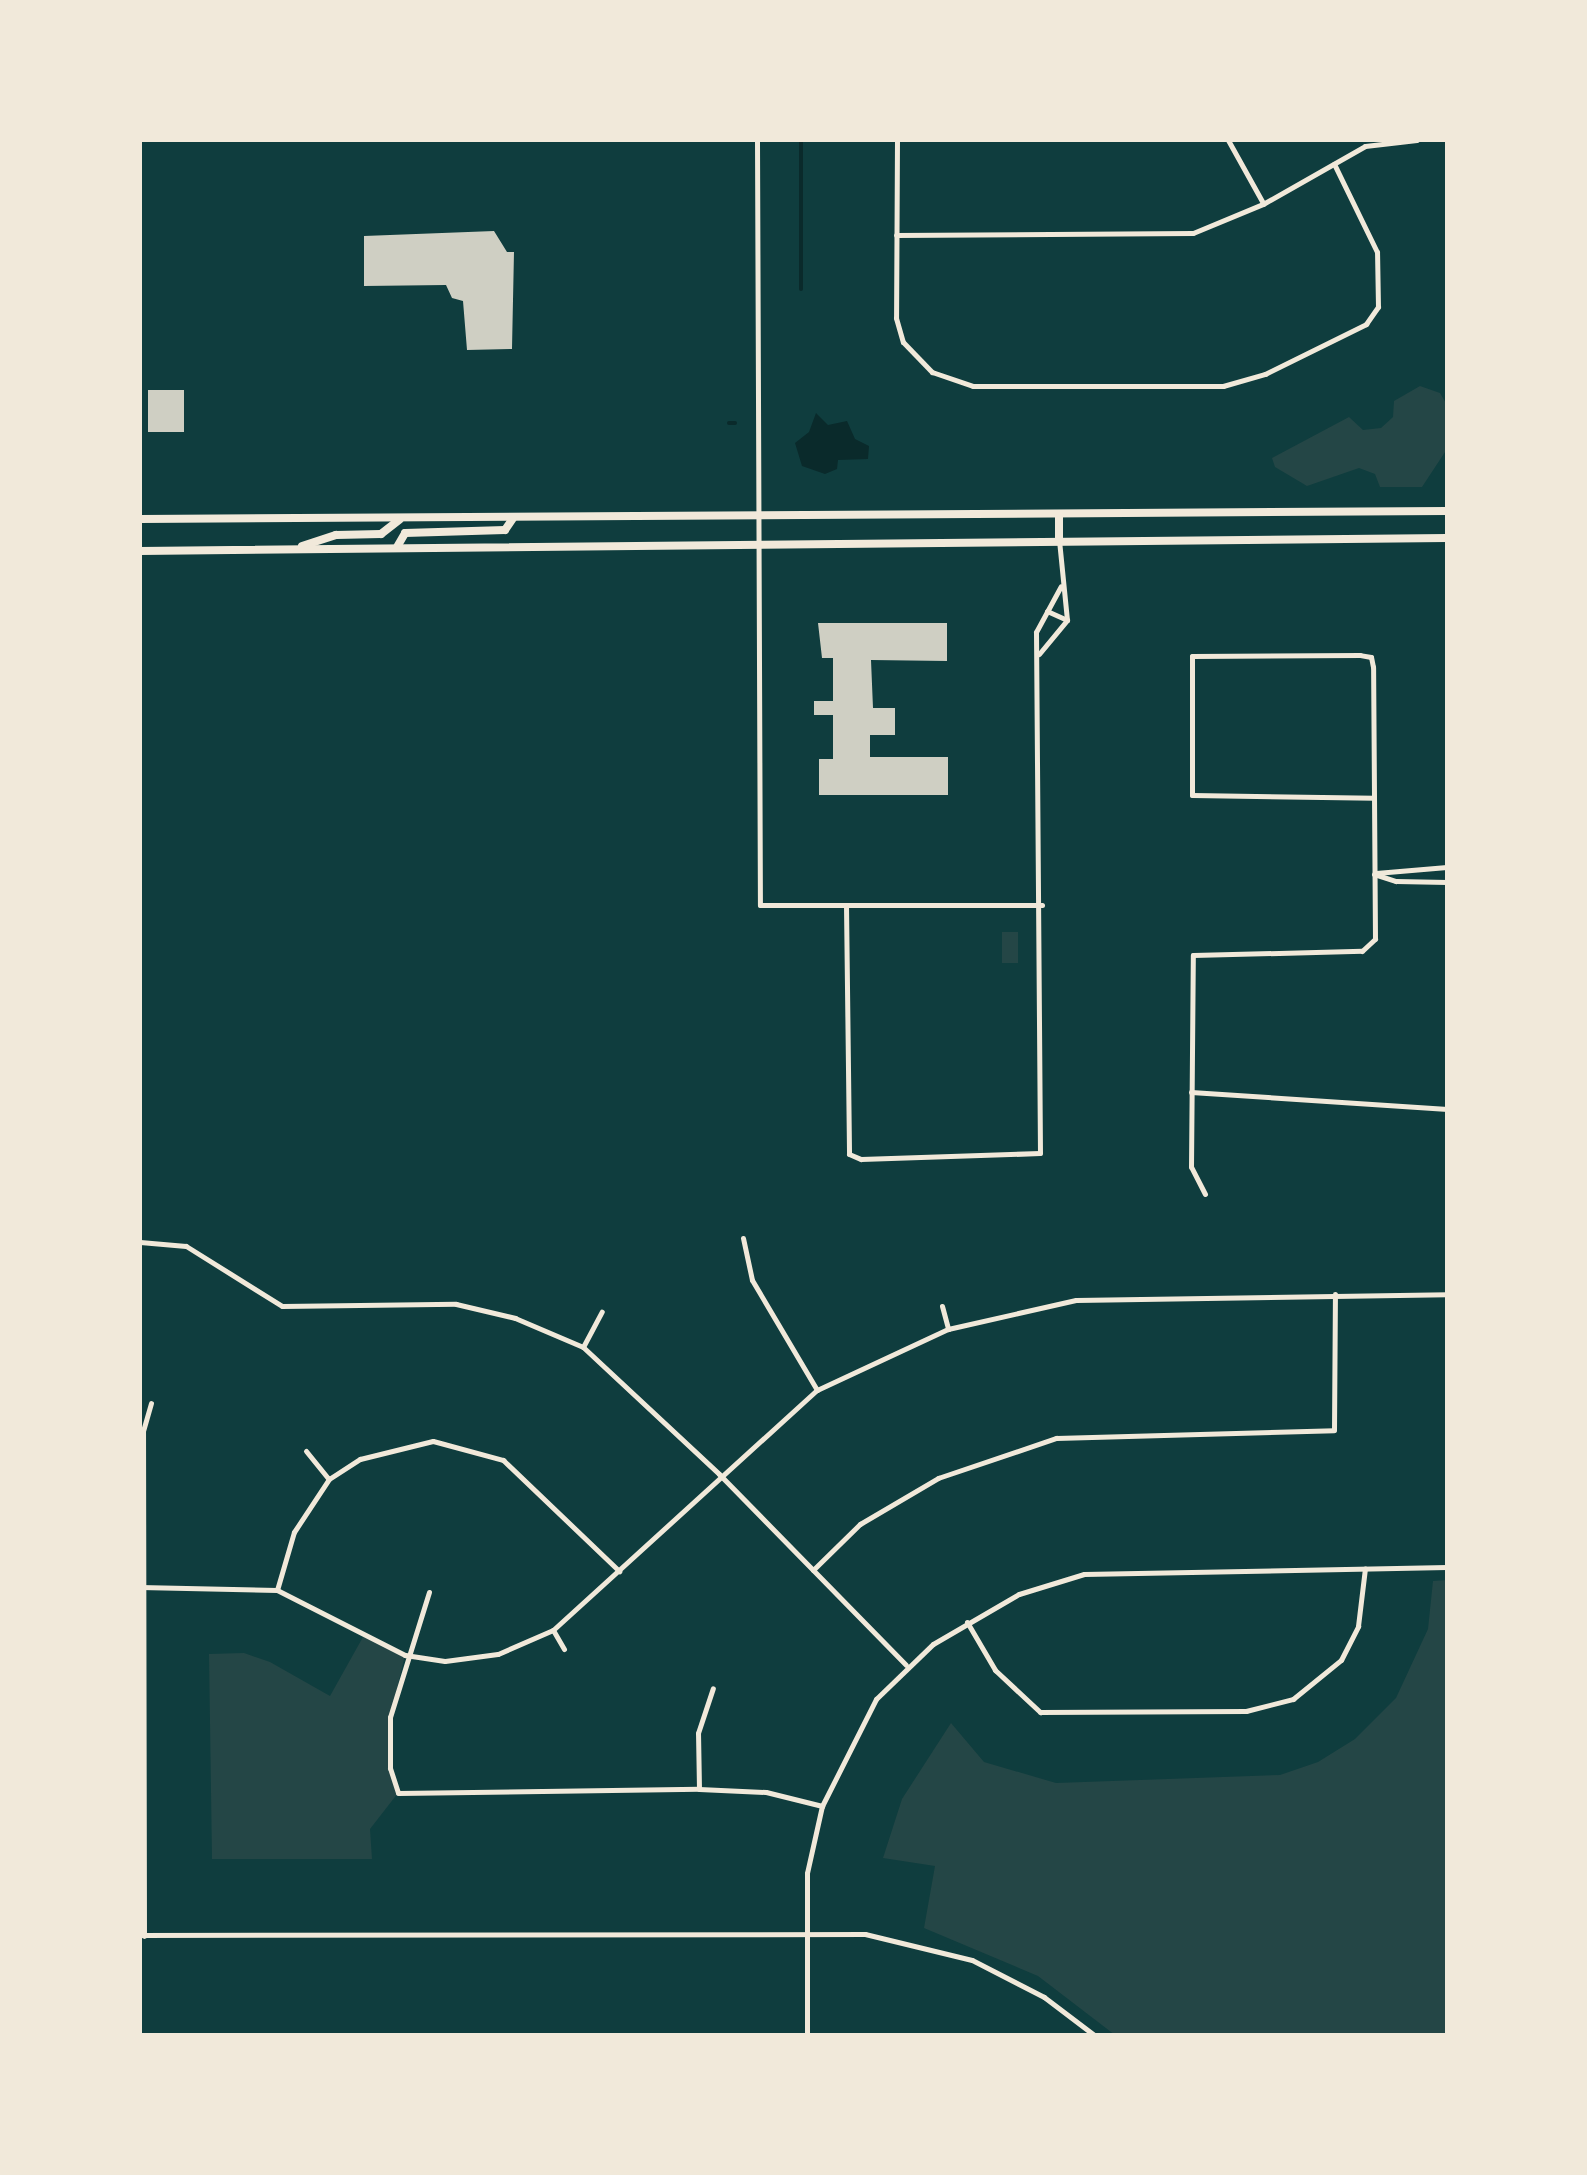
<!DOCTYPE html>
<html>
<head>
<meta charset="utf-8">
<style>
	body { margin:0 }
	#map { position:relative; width:1587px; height:2175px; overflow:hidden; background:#0f3d3e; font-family:"Exo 2",sans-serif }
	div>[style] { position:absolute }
	.green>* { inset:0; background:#244646; transform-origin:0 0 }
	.water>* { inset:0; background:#0a2a2b }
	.stream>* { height:4px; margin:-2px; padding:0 2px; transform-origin:2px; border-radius:2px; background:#0a2a2b }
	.building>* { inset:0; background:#cfcfc3; transform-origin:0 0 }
	.minor>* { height:5px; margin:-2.5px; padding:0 2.5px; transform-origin:2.5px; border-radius:2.5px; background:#f1e9da }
	.secondary>* { height:8px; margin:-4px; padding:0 4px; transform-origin:4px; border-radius:4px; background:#f1e9da }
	span { translate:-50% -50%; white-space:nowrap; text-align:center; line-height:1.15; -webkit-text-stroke:10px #f1e9da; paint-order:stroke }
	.frame { position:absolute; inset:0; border:142px solid #f1e9da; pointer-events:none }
</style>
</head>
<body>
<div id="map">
	<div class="green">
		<i style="clip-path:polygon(1420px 386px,1440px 393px,1447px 405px,1447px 449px,1422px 487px,1380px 487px,1375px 474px,1359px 468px,1307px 486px,1275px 467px,1272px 458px,1349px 417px,1363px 430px,1381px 428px,1393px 417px,1394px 401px)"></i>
		<i style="left:1002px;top:932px;width:16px;height:31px"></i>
		<i style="clip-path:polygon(1447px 1580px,1447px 2035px,1115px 2035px,1038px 1976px,924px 1928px,935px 1866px,883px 1858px,902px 1799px,951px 1723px,984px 1762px,1056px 1783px,1280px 1775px,1318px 1762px,1355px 1739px,1396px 1698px,1428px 1629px,1433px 1581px)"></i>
		<i style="clip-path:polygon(363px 1637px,405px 1655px,390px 1718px,390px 1768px,398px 1793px,370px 1829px,372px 1859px,212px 1859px,209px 1654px,244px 1653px,270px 1662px,330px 1696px)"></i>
	</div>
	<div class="water">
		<i style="clip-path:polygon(816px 413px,828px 425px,847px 421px,855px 439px,869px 446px,868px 459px,838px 460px,837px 469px,825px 474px,802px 466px,795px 443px,809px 432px)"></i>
	</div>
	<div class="stream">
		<i style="left:801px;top:140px;width:149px;rotate:90deg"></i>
		<i style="left:729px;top:423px;width:6px"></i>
	</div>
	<div class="building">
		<i style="clip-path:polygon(494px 231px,507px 252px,514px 252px,512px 349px,467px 350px,463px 301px,452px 298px,446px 285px,364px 286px,364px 236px)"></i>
		<i style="left:148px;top:390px;width:36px;height:42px"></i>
		<i style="clip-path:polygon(818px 623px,947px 623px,947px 661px,871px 660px,873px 708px,895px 708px,895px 735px,870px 735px,870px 757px,948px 757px,948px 795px,819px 795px,819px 759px,833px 759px,833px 715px,814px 715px,814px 701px,833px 701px,833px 658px,822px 658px)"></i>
	</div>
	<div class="minor">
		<i style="left:757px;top:140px;width:765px;rotate:89.78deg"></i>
		<i style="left:760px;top:905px;width:282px"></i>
		<i style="left:897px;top:140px;width:178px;rotate:90.3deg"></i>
		<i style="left:896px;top:318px;width:25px;rotate:74deg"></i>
		<i style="left:903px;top:342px;width:42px;rotate:46deg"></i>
		<i style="left:932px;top:372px;width:43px;rotate:18.9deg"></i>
		<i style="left:973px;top:386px;width:250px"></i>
		<i style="left:1223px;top:386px;width:44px;rotate:-15.9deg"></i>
		<i style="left:1265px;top:374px;width:113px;rotate:-26.3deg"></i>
		<i style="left:1366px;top:324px;width:21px;rotate:-55deg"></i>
		<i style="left:1378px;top:307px;width:55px;rotate:-91deg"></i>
		<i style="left:1377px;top:252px;width:98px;rotate:-116deg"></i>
		<i style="left:1228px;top:140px;width:72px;rotate:60.9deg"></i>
		<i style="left:896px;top:235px;width:297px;rotate:-0.4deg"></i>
		<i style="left:1193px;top:233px;width:76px;rotate:-22.5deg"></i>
		<i style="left:1263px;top:204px;width:117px;rotate:-29.6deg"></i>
		<i style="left:1365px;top:146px;width:52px;rotate:-6.6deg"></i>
		<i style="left:1047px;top:611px;width:22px;rotate:24deg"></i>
		<i style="left:1039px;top:654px;width:44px;rotate:-50.5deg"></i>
		<i style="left:1067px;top:620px;width:80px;rotate:-95.7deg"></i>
		<i style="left:1376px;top:873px;width:71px;rotate:-4.8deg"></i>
		<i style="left:1374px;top:874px;width:23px;rotate:18deg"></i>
		<i style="left:1396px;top:881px;width:51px;rotate:1.1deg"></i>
		<i style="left:846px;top:905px;width:249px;rotate:89.3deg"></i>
		<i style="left:849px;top:1154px;width:13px;rotate:23deg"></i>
		<i style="left:861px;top:1159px;width:179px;rotate:-1.9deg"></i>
		<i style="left:1040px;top:1153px;width:521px;rotate:-90.44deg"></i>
		<i style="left:1036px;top:632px;width:52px;rotate:-61.5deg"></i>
		<i style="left:1191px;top:1092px;width:257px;rotate:3.8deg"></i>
		<i style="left:1205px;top:1194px;width:30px;rotate:-117deg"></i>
		<i style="left:1191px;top:1167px;width:212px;rotate:-89.5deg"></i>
		<i style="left:1193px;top:955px;width:169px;rotate:-1.4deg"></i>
		<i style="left:1362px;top:951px;width:18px;rotate:-43deg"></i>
		<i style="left:1375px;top:939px;width:272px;rotate:-90.4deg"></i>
		<i style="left:1373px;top:667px;width:10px;rotate:-101deg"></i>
		<i style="left:1371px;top:657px;width:11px;rotate:-170deg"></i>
		<i style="left:1360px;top:655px;width:168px;rotate:179.7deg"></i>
		<i style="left:1192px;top:656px;width:139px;rotate:90deg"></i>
		<i style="left:1192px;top:795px;width:182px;rotate:0.9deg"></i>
		<i style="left:743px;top:1238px;width:43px;rotate:77.9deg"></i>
		<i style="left:752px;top:1280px;width:128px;rotate:59.4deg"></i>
		<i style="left:140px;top:1242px;width:46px;rotate:5deg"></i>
		<i style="left:186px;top:1246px;width:113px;rotate:32deg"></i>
		<i style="left:282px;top:1306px;width:174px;rotate:-0.7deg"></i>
		<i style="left:456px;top:1304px;width:61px;rotate:13.3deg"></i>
		<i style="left:515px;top:1318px;width:74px;rotate:23.1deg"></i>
		<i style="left:583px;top:1347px;width:186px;rotate:43deg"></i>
		<i style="left:719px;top:1474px;width:267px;rotate:45.6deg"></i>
		<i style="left:942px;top:1306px;width:24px;rotate:75deg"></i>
		<i style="left:583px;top:1347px;width:40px;rotate:-62deg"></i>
		<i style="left:306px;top:1451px;width:36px;rotate:51deg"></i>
		<i style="left:813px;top:1570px;width:66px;rotate:-44.4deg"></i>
		<i style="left:860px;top:1524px;width:91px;rotate:-30.5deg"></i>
		<i style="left:938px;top:1478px;width:125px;rotate:-18.7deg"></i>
		<i style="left:1056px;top:1438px;width:278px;rotate:-1.6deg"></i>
		<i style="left:1334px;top:1430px;width:136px;rotate:-89.6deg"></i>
		<i style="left:140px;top:1587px;width:137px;rotate:1.3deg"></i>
		<i style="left:277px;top:1590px;width:144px;rotate:26.9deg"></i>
		<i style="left:405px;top:1655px;width:40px;rotate:8.5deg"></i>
		<i style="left:445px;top:1661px;width:53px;rotate:-7.5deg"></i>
		<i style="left:498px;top:1654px;width:60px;rotate:-23.6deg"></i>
		<i style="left:553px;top:1630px;width:357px;rotate:-42.3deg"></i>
		<i style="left:817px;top:1390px;width:145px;rotate:-25deg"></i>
		<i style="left:948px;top:1329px;width:131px;rotate:-12.8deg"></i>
		<i style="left:1076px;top:1300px;width:371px;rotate:-0.9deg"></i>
		<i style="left:277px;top:1590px;width:60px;rotate:-73.7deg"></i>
		<i style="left:294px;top:1532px;width:64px;rotate:-56.6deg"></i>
		<i style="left:329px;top:1479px;width:37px;rotate:-33deg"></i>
		<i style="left:360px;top:1459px;width:75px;rotate:-13.9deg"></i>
		<i style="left:433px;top:1441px;width:73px;rotate:15.2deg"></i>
		<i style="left:503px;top:1460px;width:161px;rotate:43.7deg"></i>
		<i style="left:429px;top:1592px;width:131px;rotate:107.3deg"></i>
		<i style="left:390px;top:1717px;width:51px;rotate:90deg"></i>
		<i style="left:390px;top:1768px;width:26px;rotate:72deg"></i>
		<i style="left:398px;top:1793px;width:301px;rotate:-0.8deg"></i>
		<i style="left:699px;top:1789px;width:67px;rotate:2.6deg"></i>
		<i style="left:766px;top:1792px;width:58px;rotate:14deg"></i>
		<i style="left:967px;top:1622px;width:56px;rotate:59.7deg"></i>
		<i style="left:995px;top:1670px;width:62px;rotate:43deg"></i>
		<i style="left:1040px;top:1712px;width:206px;rotate:-0.3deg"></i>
		<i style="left:1246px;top:1711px;width:49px;rotate:-14.3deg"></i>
		<i style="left:1293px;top:1699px;width:62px;rotate:-39.1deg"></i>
		<i style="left:1341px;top:1660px;width:38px;rotate:-63deg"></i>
		<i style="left:1358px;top:1626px;width:58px;rotate:-83.1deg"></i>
		<i style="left:553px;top:1630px;width:22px;rotate:60deg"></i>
		<i style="left:699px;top:1789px;width:56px;rotate:-91deg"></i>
		<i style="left:698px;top:1733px;width:47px;rotate:-71.6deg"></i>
		<i style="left:140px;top:1935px;width:725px;rotate:-0.08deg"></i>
		<i style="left:865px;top:1934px;width:110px;rotate:13.7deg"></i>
		<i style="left:972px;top:1960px;width:81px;rotate:27.2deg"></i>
		<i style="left:1044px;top:1997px;width:63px;rotate:37.2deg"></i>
		<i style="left:144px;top:1936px;width:505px;rotate:-90.11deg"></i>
		<i style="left:143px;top:1431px;width:29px;rotate:-74deg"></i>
		<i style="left:807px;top:2035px;width:162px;rotate:-90deg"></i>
		<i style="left:807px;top:1873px;width:69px;rotate:-77.4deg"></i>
		<i style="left:822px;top:1806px;width:120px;rotate:-63.2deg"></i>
		<i style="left:876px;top:1699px;width:79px;rotate:-44deg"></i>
		<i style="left:933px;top:1644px;width:99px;rotate:-30.2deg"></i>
		<i style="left:1019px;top:1594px;width:68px;rotate:-17.1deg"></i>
		<i style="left:1084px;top:1574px;width:363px;rotate:-1.1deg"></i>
	</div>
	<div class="secondary">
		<i style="left:1059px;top:514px;width:26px;rotate:90deg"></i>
		<i style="left:140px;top:519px;width:1307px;rotate:-0.35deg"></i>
		<i style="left:302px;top:546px;width:36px;rotate:-18deg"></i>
		<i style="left:336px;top:535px;width:45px;rotate:-1.3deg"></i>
		<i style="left:381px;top:534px;width:24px;rotate:-38deg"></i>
		<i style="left:397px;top:547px;width:16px;rotate:-60deg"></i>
		<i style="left:405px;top:533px;width:100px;rotate:-1.7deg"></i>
		<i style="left:505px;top:530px;width:14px;rotate:-56deg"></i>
		<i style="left:140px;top:551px;width:1307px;rotate:-0.57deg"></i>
	</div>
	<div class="frame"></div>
</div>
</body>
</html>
